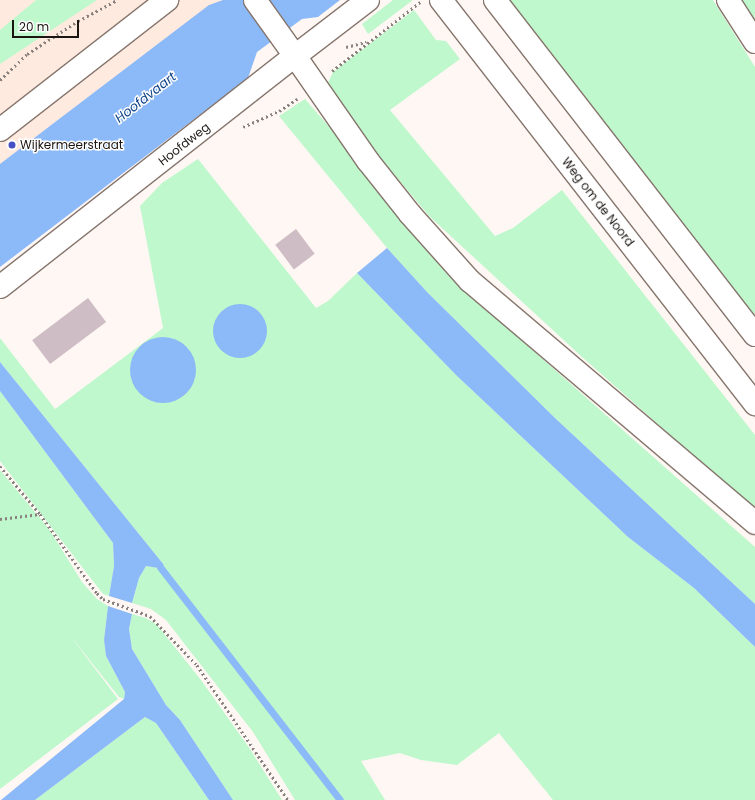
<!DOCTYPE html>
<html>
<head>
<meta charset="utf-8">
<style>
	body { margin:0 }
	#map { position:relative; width:755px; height:800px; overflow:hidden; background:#fff7f3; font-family:Poppins,sans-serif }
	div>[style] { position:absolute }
	.built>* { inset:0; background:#ffeadf }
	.green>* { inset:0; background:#bef8cc }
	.water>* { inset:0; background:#8cb9f7 }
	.round { border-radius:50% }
	.stream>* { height:7px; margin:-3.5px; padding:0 3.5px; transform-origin:3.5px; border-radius:3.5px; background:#8cb9f7 }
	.building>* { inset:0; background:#cfbdc5; transform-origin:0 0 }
	.path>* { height:2.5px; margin-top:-1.25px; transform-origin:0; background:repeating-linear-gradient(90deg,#88817d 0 2px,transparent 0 5px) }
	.roads { filter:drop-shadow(1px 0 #86766d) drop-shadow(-1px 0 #86766d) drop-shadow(0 1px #86766d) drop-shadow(0 -1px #86766d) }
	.tertiary>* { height:22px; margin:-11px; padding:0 11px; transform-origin:11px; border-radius:11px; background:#fff }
	.secondary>* { height:22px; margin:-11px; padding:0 11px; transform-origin:11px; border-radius:11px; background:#fff }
	.trunk>* { height:22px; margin:-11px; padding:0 11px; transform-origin:11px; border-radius:11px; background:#fff }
	.dots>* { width:11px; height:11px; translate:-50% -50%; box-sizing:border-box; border:2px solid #fff; border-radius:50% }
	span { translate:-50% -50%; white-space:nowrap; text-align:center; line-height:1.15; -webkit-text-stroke:3px #fff; paint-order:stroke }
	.street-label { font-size:12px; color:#1c1613 }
	.poi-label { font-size:12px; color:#1c1613 }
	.left { translate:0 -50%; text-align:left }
	.water-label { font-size:13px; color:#0f4589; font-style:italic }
	.scale { position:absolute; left:12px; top:20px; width:67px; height:18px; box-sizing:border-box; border:2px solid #1c1613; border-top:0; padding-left:5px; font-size:12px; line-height:14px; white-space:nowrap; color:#1c1613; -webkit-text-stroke:3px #fff; paint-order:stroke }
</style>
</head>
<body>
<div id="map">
	<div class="built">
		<i style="clip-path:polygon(0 0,268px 0,0 207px)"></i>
	</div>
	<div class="green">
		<i style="clip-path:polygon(36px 0,97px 0,0 64px,0 30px)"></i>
		<i style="clip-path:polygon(393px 0,413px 0,368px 34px,362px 24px)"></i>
		<i style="clip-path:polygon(506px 0,713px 0,755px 67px,755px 321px)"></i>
		<i style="clip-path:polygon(741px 0,755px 0,755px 22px,748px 9px)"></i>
		<i style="clip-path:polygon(414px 10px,436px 40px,446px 41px,460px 59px,390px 110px,495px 236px,513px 228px,562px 190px,755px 435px,755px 510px,582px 357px,429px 216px,373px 149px,326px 87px,333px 72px)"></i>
		<i style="clip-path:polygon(305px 99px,445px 260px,520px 339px,755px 547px,755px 604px,556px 419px,427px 292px,387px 248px,279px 116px)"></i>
		<i style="clip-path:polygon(198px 159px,316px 308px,328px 301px,357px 273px,456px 375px,628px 537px,694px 588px,755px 647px,755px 800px,553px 800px,499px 733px,457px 765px,421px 760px,400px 753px,361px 761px,385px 800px,295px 800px,253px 732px,166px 620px,151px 609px,132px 603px,139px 578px,146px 566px,158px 568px,164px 565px,0 362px,0 338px,55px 409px,163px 328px,140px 206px,162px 183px)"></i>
		<i style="clip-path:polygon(0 391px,113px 543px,114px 566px,109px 596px,103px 594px,0 461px)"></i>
		<i style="clip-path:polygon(0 470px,49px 529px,82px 582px,97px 599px,108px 606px,104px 640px,106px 656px,125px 692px,124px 699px,119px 697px,68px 633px,118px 699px,0 789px)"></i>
		<i style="clip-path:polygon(132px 614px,146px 618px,157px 625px,201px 680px,250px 749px,282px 800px,233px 800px,180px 720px,166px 705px,132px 649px,129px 629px)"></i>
		<i style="clip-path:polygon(145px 717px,156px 723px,209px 800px,35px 800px)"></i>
	</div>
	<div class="water">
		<i style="clip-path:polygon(223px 0,340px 0,318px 17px,302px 19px,257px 52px,248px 78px,0 267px,0 164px,209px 5px)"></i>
		<i style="clip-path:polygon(387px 248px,427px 292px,556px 419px,755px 604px,755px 647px,694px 588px,628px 537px,456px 375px,357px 273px)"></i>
		<i class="round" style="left:213px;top:304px;width:54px;height:54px"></i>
		<i class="round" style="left:130px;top:337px;width:66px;height:66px"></i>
		<i style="clip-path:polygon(0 362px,164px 565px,158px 568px,146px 566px,139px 578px,132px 603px,109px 596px,114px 566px,113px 543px,0 391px)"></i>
		<i style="clip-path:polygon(108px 606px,132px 614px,129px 629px,132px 649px,166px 705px,180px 720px,233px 800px,209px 800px,156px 723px,145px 717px,35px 800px,1px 800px,124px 699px,125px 692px,106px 656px,104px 640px)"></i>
	</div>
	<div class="stream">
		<i style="left:160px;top:567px;width:294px;rotate:52.3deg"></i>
	</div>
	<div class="building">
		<i style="left:296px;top:229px;width:31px;height:26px;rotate:53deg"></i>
		<i style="left:88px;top:298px;width:30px;height:70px;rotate:53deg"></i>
	</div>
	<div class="path">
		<i style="left:346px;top:47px;width:21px;rotate:-14deg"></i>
		<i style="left:332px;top:71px;width:112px;rotate:-38.1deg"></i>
		<i style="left:0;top:80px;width:37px;rotate:-44deg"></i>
		<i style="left:27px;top:54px;width:61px;rotate:-32.9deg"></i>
		<i style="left:78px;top:21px;width:44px;rotate:-28.3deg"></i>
		<i style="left:243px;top:127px;width:39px;rotate:-24deg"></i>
		<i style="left:279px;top:111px;width:22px;rotate:-34deg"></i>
		<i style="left:0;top:466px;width:62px;rotate:50.2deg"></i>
		<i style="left:40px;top:514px;width:97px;rotate:54.2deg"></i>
		<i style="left:97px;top:593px;width:8px;rotate:45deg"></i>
		<i style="left:103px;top:599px;width:50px;rotate:19.9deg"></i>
		<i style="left:150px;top:616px;width:68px;rotate:46.2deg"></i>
		<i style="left:197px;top:665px;width:163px;rotate:56deg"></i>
		<i style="left:0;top:519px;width:40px;rotate:-7.1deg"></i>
	</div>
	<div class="roads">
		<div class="tertiary">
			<i style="left:0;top:130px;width:212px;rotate:-37.9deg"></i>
			<i style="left:0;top:287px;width:375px;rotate:-38.1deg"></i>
		</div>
		<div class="secondary">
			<i style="left:255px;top:0;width:69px;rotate:54.5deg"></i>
			<i style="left:295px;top:56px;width:92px;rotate:-37.5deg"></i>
		</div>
		<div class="trunk">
			<i style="left:441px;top:0;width:512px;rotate:52.14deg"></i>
			<i style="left:495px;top:0;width:424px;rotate:52.2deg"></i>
			<i style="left:728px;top:0;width:50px;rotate:57.3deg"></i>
			<i style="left:295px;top:56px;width:128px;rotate:55.2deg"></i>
			<i style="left:368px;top:161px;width:68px;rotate:51.6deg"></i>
			<i style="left:410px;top:214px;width:90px;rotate:48.2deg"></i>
			<i style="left:470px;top:281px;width:374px;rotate:40.3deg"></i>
		</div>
	</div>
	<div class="dots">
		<i style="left:12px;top:145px;background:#464fc4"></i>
	</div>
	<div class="street-label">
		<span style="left:184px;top:144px;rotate:-38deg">Hoofdweg</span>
		<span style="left:598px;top:202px;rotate:52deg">Weg om de Noord</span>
	</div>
	<div class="poi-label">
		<span class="left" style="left:20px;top:145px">Wijkermeerstraat</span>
	</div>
	<div class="water-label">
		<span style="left:146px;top:98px;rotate:-38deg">Hoofdvaart</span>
	</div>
	<div class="scale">20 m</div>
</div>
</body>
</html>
